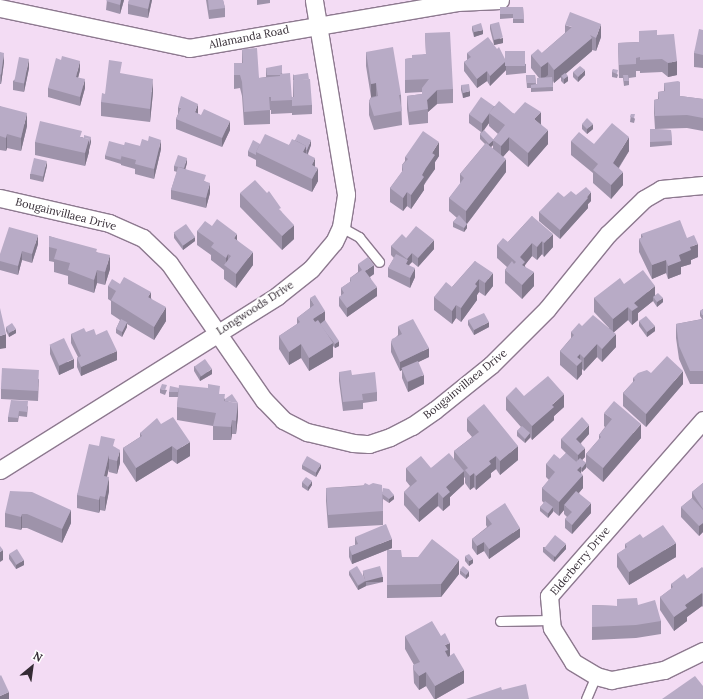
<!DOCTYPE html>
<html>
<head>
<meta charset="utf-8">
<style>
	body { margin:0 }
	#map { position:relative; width:703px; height:699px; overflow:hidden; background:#f3dcf4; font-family:Lora,serif }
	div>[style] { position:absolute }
	.roads { filter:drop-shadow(1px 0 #8d798f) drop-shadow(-1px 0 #8d798f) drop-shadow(0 1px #8d798f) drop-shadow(0 -1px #8d798f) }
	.service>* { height:9px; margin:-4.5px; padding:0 4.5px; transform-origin:4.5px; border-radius:4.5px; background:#fff }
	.minor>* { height:17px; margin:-8.5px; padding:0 8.5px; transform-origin:8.5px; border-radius:8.5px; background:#fff }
	.wall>* { inset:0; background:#9e93aa }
	.shaded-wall>* { inset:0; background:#81788b; transform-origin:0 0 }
	.building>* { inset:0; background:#b8abc6; transform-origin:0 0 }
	span { translate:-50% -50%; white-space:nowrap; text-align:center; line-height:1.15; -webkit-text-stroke:3.5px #fff; paint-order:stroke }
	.street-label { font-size:11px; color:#342b34 }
	.north { position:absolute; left:12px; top:647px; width:40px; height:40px; -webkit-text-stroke:3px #fff; paint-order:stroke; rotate:29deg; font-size:11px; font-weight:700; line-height:16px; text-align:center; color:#342b34 }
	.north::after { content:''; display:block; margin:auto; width:14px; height:18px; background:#342b34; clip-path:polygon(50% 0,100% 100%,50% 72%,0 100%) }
</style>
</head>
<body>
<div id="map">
	<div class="roads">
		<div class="service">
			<i style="left:341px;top:227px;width:21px;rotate:29deg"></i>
			<i style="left:359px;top:237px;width:32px;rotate:51deg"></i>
			<i style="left:500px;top:621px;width:50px;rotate:-1.1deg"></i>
			<i style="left:586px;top:699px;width:25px;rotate:-67deg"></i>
		</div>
		<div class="minor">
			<i style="left:0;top:8px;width:193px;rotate:11.9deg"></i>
			<i style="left:189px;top:48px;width:272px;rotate:-9.7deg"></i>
			<i style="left:457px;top:2px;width:43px;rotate:-2.7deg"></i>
			<i style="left:0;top:198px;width:112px;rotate:12.9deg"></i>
			<i style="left:109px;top:223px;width:37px;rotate:24deg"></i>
			<i style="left:143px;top:238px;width:36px;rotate:44deg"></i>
			<i style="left:169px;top:263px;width:167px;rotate:55.3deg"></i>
			<i style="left:264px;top:400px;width:28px;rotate:46deg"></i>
			<i style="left:283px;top:420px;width:27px;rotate:27deg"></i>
			<i style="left:307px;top:432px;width:47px;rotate:13.4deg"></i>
			<i style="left:353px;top:443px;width:16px;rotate:4deg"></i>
			<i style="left:369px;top:444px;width:22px;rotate:-18deg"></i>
			<i style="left:390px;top:437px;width:25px;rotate:-27deg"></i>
			<i style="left:412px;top:426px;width:28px;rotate:-35deg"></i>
			<i style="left:435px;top:410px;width:72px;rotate:-38.8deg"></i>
			<i style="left:491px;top:365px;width:79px;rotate:-45deg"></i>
			<i style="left:547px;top:309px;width:97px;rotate:-50.9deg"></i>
			<i style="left:608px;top:234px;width:50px;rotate:-44.2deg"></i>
			<i style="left:644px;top:199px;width:20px;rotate:-30deg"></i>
			<i style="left:661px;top:189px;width:42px;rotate:-5.4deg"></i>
			<i style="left:703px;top:420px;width:234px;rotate:131.2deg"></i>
			<i style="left:549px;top:596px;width:32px;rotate:85deg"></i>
			<i style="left:552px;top:628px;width:40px;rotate:58deg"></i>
			<i style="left:573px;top:662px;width:27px;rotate:31deg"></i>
			<i style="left:596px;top:676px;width:16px;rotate:15deg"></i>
			<i style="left:611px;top:680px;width:54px;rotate:-10.7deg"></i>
			<i style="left:664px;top:670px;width:43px;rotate:-26deg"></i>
			<i style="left:0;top:470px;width:327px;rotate:-32.1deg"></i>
			<i style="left:277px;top:296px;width:43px;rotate:-38.5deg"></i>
			<i style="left:311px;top:269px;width:35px;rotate:-50deg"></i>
			<i style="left:334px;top:242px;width:17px;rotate:-65deg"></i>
			<i style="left:341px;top:227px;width:33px;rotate:-81deg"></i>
			<i style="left:346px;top:194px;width:197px;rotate:-99.4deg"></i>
		</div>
	</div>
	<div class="wall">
		<i style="clip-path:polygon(107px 0,124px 0,120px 14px,106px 10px)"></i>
		<i style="clip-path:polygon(129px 0,152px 0,148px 18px,128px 14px,128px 4px)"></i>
		<i style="clip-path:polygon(206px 0,223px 0,225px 8px,225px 17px,209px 19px)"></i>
		<i style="clip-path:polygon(257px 0,270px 0,270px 3px,257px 5px)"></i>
		<i style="clip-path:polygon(500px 7px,523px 7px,524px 23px,513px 23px,513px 18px,500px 19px)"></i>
		<i style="clip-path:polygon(490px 24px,503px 43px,494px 45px,490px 29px)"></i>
		<i style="clip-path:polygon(565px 25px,601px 37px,596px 51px,592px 50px,592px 51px,566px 73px,568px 81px,564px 84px,561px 81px,561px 77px,554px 83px,553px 81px,553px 91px,531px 92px,531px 88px,527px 88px,526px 75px,535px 75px,536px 84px,537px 84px,539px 78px,531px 68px,531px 55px,542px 53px,565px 33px)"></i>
		<i style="clip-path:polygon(472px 26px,483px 34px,474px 37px,472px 30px)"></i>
		<i style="clip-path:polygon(703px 30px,703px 68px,694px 67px,694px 53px)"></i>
		<i style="clip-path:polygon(639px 31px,657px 35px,677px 75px,668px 77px,662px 72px,640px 73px,640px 71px,636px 71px,636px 77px,629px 78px,629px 85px,624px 86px,623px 78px,619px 78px,618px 43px,639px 42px)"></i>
		<i style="clip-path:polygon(425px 33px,453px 89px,453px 103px,437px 104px,428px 112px,428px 123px,409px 125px,407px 109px,407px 96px,422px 94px,422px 92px,405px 93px,405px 59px,412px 58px,426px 54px)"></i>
		<i style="clip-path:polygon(242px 49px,259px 78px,266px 77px,266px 68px,282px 73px,292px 98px,293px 97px,293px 74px,312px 105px,312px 114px,292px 115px,292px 108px,292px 113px,271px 114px,271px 110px,270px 110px,270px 124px,244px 125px,242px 96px,240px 88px,234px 89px,234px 63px,242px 63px)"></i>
		<i style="clip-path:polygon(0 52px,4px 62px,1px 84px,0 84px)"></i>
		<i style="clip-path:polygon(366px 52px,401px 95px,402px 125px,374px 130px,369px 115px,369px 101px,371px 97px,366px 66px)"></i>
		<i style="clip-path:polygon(467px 53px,526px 64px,526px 73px,506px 75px,506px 68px,506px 70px,490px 86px,487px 81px,477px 88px,464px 71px,464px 62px,467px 60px)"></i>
		<i style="clip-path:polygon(29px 68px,24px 92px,13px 90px,13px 81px)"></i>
		<i style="clip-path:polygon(613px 69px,618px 75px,617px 78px,612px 77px,612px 72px)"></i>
		<i style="clip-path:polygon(80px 70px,78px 78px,85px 88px,80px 106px,48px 97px,48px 88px)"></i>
		<i style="clip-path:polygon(573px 72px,585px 75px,578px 82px,573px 77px)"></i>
		<i style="clip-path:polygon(664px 83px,680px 96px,703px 99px,703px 131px,687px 128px,655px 129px,654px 113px,654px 100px,658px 99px,658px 92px,664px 91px)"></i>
		<i style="clip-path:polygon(461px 85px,470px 96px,463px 98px,461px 90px)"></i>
		<i style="clip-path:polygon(153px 92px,150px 122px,101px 116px,101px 102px,105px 94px)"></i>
		<i style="clip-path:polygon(0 106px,27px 126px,21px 151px,7px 148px,6px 151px,0 150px)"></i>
		<i style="clip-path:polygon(evenodd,494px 106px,541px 124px,548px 144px,528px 167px,509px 150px,503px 157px,506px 172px,467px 224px,467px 228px,464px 232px,453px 227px,453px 222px,457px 218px,449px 211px,449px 198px,460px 184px,460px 174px,485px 144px,480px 139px,480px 134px,481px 132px,469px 123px,469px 114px,494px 106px,489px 123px,489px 126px,498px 134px,493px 140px,482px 132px,489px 123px,494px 106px,493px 145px,493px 149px,491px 147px,493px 145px)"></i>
		<i style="clip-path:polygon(178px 107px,198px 113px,198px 114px,230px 130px,222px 147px,176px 129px,176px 119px,178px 114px)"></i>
		<i style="clip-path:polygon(631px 114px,635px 119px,634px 123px,630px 122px)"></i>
		<i style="clip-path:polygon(582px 124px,593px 129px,587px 134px,582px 129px)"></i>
		<i style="clip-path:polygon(650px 129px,671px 130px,672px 145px,650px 147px)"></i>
		<i style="clip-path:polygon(82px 137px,91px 142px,89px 150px,89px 152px,85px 166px,35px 155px,35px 142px)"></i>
		<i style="clip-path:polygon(295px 140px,311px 145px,308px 154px,315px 167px,318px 181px,312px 192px,256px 166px,256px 160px,248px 156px,248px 151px,260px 144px,289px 145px)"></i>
		<i style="clip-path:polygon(571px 141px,594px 144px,629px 151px,619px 168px,623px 185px,611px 199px,593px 183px,593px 173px,571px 155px)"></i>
		<i style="clip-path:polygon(124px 145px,140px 146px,161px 149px,154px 179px,135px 174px,135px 169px,121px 165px,121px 161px,121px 164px,105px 159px,105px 155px)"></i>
		<i style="clip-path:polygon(439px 156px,435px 162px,435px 169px,424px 185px,424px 190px,411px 209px,407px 206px,403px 211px,390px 202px,390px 188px,402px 172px,402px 165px,405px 161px,405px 157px)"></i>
		<i style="clip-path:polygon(187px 163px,185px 169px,206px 182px,210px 193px,206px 208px,171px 199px,171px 190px,177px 172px,174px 171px,174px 166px)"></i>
		<i style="clip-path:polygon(47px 166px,43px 182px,30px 179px,30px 174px)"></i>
		<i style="clip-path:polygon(240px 193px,281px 211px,294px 239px,282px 250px,240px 207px)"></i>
		<i style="clip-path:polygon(576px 195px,591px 201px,588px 204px,588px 208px,560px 239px,539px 221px,539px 212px,564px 197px)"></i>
		<i style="clip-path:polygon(532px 216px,553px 247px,544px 257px,542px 254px,537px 260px,532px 256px,525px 265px,525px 266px,534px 286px,522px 299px,505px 283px,505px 270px,507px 267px,497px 258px,497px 245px,508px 242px)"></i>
		<i style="clip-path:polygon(212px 226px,237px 240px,253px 265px,236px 288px,224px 279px,224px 270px,211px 260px,211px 255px,197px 245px,197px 231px)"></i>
		<i style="clip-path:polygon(174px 233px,195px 241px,183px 250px,174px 238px)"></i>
		<i style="clip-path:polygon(641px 234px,687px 238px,698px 257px,691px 260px,691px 264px,681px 267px,681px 274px,668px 279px,666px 273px,652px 279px,639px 252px,639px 239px,641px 238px)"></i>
		<i style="clip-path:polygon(49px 236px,97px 252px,110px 269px,105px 285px,97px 283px,94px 293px,68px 284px,68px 276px,54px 272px,54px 262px,49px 261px)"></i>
		<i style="clip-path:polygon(406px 238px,434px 249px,418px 267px,412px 262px,409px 265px,415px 277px,410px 288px,388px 277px,388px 268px,394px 258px,391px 255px,391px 246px)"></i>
		<i style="clip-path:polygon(38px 244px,32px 263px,22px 260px,18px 275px,0 270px,0 254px)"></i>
		<i style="clip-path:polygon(475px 261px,493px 286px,485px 296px,479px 292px,477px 295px,477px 300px,461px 322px,456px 318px,452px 324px,434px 310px,434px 297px,452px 287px)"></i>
		<i style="clip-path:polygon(358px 264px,374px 274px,370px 277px,377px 296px,347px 317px,339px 306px,339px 297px,341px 296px,341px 288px,350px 282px,350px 278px,358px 272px)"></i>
		<i style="clip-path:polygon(120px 284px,151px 298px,166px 321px,154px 340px,127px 324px,127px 327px,122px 337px,116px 333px,116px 329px,120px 320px,111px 314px,111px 301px,108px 299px,108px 286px)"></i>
		<i style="clip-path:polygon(624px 284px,655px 295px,663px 302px,657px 307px,653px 301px,638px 313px,638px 320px,632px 325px,628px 320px,614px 332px,616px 347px,602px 362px,597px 357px,584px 371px,582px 369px,582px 374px,577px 380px,560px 365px,560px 351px,571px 338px,571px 332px,582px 326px,609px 328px,594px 312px,594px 298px)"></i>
		<i style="clip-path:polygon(310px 298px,325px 321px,339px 346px,335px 348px,333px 346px,333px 357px,309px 371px,301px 358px,289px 365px,279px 349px,279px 336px,297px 324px,297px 318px,310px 308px)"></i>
		<i style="clip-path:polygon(703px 309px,703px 384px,690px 384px,679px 359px,676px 338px,676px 324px,702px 319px,700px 316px,700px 311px)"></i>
		<i style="clip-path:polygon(468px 320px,489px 327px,474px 335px,468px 325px)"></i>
		<i style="clip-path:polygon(639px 321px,655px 331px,647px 337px,639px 326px)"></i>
		<i style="clip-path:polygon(398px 326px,429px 357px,418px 362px,424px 384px,408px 392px,402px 378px,402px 370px,400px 371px,391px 352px,391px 342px,398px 335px)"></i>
		<i style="clip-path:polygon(6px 327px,16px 333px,9px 337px,6px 331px)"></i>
		<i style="clip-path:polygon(86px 332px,96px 335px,117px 360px,81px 376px,77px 367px,77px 358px,78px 357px,71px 343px,71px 334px)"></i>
		<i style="clip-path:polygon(50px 345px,74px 368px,59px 375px,50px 354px)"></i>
		<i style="clip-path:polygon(194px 366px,212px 374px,200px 381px,194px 371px)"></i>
		<i style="clip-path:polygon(339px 372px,352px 375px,377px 392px,377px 401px,363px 403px,363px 409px,343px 411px,339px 381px)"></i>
		<i style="clip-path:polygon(651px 373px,683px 384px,646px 427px,623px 406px,623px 393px,633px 382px,633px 378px)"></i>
		<i style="clip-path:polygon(39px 379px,38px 401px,1px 399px,1px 389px)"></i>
		<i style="clip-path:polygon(179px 388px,220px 394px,225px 399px,238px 408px,238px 416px,236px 434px,232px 434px,231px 440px,213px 440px,213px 426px,177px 420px,177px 407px,178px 397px,169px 397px,169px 392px)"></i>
		<i style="clip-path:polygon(160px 389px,167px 390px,165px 395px,160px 393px)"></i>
		<i style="clip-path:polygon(524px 396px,564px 407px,554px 416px,554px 420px,532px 440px,530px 437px,525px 443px,517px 436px,517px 431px,521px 427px,506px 410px,506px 397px)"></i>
		<i style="clip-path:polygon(28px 406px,27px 417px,19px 416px,18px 422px,8px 422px,8px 417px)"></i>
		<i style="clip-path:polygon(604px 413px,641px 438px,603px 482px,586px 467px,586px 468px,582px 472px,581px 471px,583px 488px,579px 493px,591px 513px,572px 534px,565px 528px,565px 519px,567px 517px,564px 514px,564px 510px,559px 516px,553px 511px,548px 518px,540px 511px,540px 507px,544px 503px,542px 501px,542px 488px,549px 480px,546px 477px,546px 464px,560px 459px,566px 453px,561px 448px,561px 439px,589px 434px,581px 443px,585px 457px,582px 460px,586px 463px,586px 454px,599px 439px,599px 435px,605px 427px,604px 426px)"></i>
		<i style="clip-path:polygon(467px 418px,518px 460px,500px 475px,496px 469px,491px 473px,491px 477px,476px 490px,474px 487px,470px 490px,465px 483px,465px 478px,464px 477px,464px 484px,450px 497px,450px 505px,443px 511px,438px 506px,419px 522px,404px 505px,404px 492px,410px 486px,406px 481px,406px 468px,431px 468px,454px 459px,454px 451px,472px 437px,467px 431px)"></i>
		<i style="clip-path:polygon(161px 424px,190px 456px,177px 464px,172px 460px,136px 482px,123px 462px,123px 448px,140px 437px,140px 433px)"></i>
		<i style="clip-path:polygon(99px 446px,115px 447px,120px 463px,117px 474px,109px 472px,109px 468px,107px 476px,109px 491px,105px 511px,100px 510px,99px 513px,77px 508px,77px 495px)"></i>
		<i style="clip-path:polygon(302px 465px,321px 468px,316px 477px,302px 469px)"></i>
		<i style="clip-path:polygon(302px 482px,312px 485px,308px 491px,302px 487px)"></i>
		<i style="clip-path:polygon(703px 483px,703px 532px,699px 536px,681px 517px,681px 507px,692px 498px,692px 492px)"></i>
		<i style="clip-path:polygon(369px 485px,382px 492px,394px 499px,389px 503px,383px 499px,383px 525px,328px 528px,326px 501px,326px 488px)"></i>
		<i style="clip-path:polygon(71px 510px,71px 523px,62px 543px,27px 528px,22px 528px,21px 530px,5px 527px,5px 513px)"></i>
		<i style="clip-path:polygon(486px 516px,520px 537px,489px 559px,484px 551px,477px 555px,472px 548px,472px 539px,487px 527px,486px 525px)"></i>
		<i style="clip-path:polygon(355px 537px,392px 548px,388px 550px,402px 557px,459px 574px,441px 597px,387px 598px,387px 550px,352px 564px,349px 557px,349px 547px,355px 545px)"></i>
		<i style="clip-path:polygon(643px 538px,676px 557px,629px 585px,617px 567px,617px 554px,625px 549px,625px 544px)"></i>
		<i style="clip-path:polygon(543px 547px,566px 549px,554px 562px,543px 552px)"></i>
		<i style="clip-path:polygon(9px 554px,24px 565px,16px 569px,9px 559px)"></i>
		<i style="clip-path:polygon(465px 556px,473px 563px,469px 566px,465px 561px)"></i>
		<i style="clip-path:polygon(703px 568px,703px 607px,702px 606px,687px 617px,687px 621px,674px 631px,660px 610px,660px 597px,671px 589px,671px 584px,687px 579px)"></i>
		<i style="clip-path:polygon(460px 570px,469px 576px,466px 579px,460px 574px)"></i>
		<i style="clip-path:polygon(349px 571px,364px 579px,363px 575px,363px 571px,383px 582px,366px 586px,366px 585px,366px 586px,358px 590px,349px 575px)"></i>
		<i style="clip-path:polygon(592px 605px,617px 606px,638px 605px,661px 621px,661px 634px,636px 638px,592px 640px)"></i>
		<i style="clip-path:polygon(405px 636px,450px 656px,464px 683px,436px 699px,434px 699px,426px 686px,419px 690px,414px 683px,413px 665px,414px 665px,405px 649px)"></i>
	</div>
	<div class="shaded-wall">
		<i style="clip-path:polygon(121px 0,124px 0,120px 14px,120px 5px)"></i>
		<i style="clip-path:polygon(150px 0,152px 0,148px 18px,148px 9px)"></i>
		<i style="clip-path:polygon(601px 24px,601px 37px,596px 51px,596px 38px)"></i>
		<i style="clip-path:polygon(483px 30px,483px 34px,474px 37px,474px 32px)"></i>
		<i style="clip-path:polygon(503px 38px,503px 43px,494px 45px,494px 40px)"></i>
		<i style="clip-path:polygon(592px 38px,592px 51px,562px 77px,561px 76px,561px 77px,554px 83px,554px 70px)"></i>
		<i style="clip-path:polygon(4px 53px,4px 62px,1px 84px,1px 75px)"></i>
		<i style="clip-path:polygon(29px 59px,29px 68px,24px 92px,24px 83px)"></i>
		<i style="clip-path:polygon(80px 61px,80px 70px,76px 86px,76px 77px)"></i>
		<i style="clip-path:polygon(506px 61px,506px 70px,490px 86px,490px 76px)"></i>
		<i style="clip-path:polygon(677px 61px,677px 75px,668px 77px,668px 63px)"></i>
		<i style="clip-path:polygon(548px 62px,548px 75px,541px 81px,541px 67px)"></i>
		<i style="clip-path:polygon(585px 70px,585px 75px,578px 82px,578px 77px)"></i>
		<i style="clip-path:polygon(487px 71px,487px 81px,477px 88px,477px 79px)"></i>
		<i style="clip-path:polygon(568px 76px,568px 81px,564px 84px,564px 79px)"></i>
		<i style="clip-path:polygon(85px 79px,85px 88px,80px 106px,80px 97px)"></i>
		<i style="clip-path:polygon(153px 79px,153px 92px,150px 122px,150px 109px)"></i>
		<i style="clip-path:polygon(376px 83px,376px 96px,371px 97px,371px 84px)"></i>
		<i style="clip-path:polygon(437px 90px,437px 104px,428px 112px,427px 100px)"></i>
		<i style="clip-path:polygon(470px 91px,470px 96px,463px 98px,463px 93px)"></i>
		<i style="clip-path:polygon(198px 104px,198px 113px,195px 121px,195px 112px)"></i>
		<i style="clip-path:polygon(541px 112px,541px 126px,534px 119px)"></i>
		<i style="clip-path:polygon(27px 113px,27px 126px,21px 151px,21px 138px)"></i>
		<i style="clip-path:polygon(489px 114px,489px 123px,482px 133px,482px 123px)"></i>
		<i style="clip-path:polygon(230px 121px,230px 130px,222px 147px,222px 138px)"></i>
		<i style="clip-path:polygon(593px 124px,593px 129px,587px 134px,587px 129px)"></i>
		<i style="clip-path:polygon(548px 130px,548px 144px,528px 167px,528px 153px)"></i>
		<i style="clip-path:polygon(7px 134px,7px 148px,6px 151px,6px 138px)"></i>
		<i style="clip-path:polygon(91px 137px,91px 142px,89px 150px,89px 145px)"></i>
		<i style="clip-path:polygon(509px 137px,509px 150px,501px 159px,501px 146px)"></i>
		<i style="clip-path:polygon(629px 137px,629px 151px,613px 176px,613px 163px)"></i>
		<i style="clip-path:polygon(89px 139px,89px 152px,85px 166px,85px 153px)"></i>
		<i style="clip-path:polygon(161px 140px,161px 149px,154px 179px,154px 169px)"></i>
		<i style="clip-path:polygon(311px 140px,311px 145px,307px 155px,307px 150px)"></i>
		<i style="clip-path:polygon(493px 140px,493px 145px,489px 149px,489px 144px)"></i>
		<i style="clip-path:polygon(439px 142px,439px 156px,435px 162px,435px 169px,426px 181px,424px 185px,424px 190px,411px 209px,411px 195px,422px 175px,432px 153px)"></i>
		<i style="clip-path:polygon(306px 146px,306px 159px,303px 152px)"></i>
		<i style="clip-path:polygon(187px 158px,187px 163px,184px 174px,184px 169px)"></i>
		<i style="clip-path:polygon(315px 158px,315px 171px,312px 165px)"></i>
		<i style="clip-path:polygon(506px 159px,506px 172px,466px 225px,466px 211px)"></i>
		<i style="clip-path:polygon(47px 161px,47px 166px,43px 182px,43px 177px)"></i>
		<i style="clip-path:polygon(318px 168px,318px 181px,312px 192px,312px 179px)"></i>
		<i style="clip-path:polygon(623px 172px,623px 185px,611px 199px,611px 185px)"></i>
		<i style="clip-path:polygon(210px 183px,210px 193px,206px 208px,206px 198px)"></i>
		<i style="clip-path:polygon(407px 192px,407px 206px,403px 211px,403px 198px)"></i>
		<i style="clip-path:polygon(591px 192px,591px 201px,588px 204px,588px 208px,560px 239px,560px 230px)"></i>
		<i style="clip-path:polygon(467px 224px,467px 228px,464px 232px,464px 228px)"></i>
		<i style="clip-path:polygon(294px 225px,294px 239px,282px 250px,282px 236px)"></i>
		<i style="clip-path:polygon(237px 234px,237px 248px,234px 238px)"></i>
		<i style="clip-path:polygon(553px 234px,553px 247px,544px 257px,544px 243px)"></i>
		<i style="clip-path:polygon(38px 235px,38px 244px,32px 263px,32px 254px)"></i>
		<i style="clip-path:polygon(195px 237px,195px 241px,183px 250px,183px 245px)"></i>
		<i style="clip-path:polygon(434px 240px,434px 249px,418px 267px,418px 258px)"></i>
		<i style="clip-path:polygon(542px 241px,542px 254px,537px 260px,537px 247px)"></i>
		<i style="clip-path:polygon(532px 243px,532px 256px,525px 265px,525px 275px,520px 257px)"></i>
		<i style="clip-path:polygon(698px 244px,698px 257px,691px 260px,691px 264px,681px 267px,681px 274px,668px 279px,668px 266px,679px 255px,690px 247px)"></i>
		<i style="clip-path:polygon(22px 251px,22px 260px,18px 275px,18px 266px)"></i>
		<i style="clip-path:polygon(253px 252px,253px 265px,236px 288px,236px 274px)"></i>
		<i style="clip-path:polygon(412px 253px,412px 262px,408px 266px,406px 264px,407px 259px)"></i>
		<i style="clip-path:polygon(228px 254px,228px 267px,226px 266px,226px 258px)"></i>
		<i style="clip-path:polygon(110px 255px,110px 269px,105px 285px,105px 272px)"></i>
		<i style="clip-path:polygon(666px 260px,666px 273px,652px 279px,652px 265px)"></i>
		<i style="clip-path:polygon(374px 265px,374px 274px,365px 280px,365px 271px)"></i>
		<i style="clip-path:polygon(415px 268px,415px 277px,410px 288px,410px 278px)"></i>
		<i style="clip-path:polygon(97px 270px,97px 283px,94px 293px,94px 280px)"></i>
		<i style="clip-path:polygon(534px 272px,534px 286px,522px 299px,522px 285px)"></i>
		<i style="clip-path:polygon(493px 273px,493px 286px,485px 296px,485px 283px)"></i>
		<i style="clip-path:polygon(479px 279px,479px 292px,477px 295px,477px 300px,461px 322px,461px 308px,475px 284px)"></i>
		<i style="clip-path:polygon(655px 286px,655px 299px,653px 297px,653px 301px,638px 313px,638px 320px,632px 325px,632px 311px,634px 303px)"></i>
		<i style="clip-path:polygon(377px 287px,377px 296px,347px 317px,347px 308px)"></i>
		<i style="clip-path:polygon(151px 292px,151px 306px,148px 297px)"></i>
		<i style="clip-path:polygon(663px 298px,663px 302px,657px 307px,657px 302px)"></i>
		<i style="clip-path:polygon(456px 305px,456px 318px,452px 324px,452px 311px)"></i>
		<i style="clip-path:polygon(166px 307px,166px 321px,154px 340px,154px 327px)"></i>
		<i style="clip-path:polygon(628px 307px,628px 320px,613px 333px,613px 319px)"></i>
		<i style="clip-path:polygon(325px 311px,325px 325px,319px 328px,313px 319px)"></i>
		<i style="clip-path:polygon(127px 322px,127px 327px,122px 337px,122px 332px)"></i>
		<i style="clip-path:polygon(489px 322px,489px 327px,474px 335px,474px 330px)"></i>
		<i style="clip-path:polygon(655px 326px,655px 331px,647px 337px,647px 332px)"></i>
		<i style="clip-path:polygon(16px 329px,16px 333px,9px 337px,9px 333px)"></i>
		<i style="clip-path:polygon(6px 334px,6px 348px,0 349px,0 336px)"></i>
		<i style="clip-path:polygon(616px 334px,616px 347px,602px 362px,602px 349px)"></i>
		<i style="clip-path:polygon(339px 341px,339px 346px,335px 348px,335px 344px)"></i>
		<i style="clip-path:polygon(333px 343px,333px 357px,309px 371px,309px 358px)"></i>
		<i style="clip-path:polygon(301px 344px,301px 358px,289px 365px,289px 352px)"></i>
		<i style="clip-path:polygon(597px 344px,597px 357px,584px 371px,584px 358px)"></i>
		<i style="clip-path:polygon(429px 348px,429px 357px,402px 370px,402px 369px,402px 370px,400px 371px,400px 362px)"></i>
		<i style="clip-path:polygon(117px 351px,117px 360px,81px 376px,81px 367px)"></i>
		<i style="clip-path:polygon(580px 354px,580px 363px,582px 361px,582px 374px,577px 380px,577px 357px)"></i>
		<i style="clip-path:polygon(74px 359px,74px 368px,59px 375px,59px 366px)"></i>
		<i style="clip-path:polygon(212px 369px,212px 374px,200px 381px,200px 377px)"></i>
		<i style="clip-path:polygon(683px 371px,683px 384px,646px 427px,646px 414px)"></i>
		<i style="clip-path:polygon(424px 375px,424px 384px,408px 392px,408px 382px)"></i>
		<i style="clip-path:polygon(564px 394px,564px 407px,554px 416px,554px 420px,532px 440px,532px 426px,552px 405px)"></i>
		<i style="clip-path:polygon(238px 403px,238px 416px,236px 434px,236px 421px,229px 414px)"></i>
		<i style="clip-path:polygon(232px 420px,232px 434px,231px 440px,231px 427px)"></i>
		<i style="clip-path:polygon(641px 424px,641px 438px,603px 482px,603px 468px)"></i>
		<i style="clip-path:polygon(589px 425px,589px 434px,576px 448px,576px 439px)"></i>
		<i style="clip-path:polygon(530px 433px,530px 438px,525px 443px,525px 439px)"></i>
		<i style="clip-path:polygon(190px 442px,190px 456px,177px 464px,177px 450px)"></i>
		<i style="clip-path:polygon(172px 446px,172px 460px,136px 482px,136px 468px)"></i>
		<i style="clip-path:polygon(518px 446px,518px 460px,500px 475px,500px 461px)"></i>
		<i style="clip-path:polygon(585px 448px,585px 457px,578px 464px,578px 455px)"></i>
		<i style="clip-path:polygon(120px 450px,120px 463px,117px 474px,117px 461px)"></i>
		<i style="clip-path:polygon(109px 455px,109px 468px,104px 489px,104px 476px)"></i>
		<i style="clip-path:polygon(496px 456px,496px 469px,491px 473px,491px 477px,476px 490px,476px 476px,489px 461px)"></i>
		<i style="clip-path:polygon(586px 463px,586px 468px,582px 472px,582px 468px)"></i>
		<i style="clip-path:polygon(321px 464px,321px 468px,316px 477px,316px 472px)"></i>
		<i style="clip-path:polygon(581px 466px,581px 477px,583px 475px,583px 488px,566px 507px,564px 505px,564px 510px,559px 516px,559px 502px,577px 470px)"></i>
		<i style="clip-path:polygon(464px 471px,464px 484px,450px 497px,450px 505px,443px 511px,443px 498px,446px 487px)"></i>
		<i style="clip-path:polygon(474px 473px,474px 487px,470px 490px,470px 476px)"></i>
		<i style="clip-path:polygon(109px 477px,109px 491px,105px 511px,105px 497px)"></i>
		<i style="clip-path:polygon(312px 481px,312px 485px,308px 491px,308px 487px)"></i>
		<i style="clip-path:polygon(438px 492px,438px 506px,419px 522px,419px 509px)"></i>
		<i style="clip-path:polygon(394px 495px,394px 499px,389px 503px,389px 499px)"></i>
		<i style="clip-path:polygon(100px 496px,100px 510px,99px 513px,99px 500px)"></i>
		<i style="clip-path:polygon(591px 503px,591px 513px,572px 534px,572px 525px)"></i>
		<i style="clip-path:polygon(553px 507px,553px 512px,548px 518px,548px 513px)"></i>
		<i style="clip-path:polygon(71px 510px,71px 523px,62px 543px,62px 529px)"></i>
		<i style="clip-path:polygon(22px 514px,22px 528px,21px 530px,21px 517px)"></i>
		<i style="clip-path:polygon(703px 523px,703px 532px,699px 536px,699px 526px)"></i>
		<i style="clip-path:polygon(520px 528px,520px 537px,489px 559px,489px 549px)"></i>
		<i style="clip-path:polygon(392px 539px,392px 548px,352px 564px,352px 555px)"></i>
		<i style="clip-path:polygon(484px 542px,484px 551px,477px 555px,477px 546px)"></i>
		<i style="clip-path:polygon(676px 543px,676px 557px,629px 585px,629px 572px)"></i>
		<i style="clip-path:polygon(566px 544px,566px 549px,554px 562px,554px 557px)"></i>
		<i style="clip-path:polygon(3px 550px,3px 560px,0 562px,0 552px)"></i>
		<i style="clip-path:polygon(473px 559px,473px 563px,469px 566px,469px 561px)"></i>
		<i style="clip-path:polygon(24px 560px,24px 565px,16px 569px,16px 565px)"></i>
		<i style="clip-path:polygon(459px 560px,459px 574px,441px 597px,441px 584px)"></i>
		<i style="clip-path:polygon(469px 571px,469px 576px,466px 579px,466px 575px)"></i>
		<i style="left:383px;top:577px;width:5px;height:17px;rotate:90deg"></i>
		<i style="clip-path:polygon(366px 581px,366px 586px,358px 590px,358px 586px)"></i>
		<i style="clip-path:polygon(702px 593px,702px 606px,687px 617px,687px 621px,674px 631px,674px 617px,685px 605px)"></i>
		<i style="clip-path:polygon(450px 643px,450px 656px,445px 665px,445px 645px)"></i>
		<i style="clip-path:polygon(464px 670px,464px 683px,436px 699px,435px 699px,435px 686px)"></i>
		<i style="clip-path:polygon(426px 672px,426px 686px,419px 690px,419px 676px)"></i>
		<i style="clip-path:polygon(9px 692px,9px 699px,0 699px,0 696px)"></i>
	</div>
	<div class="building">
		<i style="clip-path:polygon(107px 0,121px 0,120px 5px,106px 1px)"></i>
		<i style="clip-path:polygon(129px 0,150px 0,148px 9px,128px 4px)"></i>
		<i style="clip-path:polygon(208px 0,223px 0,225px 8px,209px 10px)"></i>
		<i style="clip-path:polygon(500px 7px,523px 7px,524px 19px,513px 19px,513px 14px,500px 14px)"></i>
		<i style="clip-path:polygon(570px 12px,601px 24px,596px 38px,590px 35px,592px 38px,554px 70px,548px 62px,541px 67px,531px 55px,538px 49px,542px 53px,572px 27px,565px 25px)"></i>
		<i style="left:499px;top:22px;width:16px;height:9px;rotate:76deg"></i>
		<i style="clip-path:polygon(481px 23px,483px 30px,474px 32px,472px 26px)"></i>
		<i style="clip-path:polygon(699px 29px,703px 30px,703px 55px,694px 53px)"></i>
		<i style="clip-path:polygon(657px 30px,657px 35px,674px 34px,677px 61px,668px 63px,662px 59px,640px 60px,640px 57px,636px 58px,636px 64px,619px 65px,618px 43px,639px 42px,639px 31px)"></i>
		<i style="clip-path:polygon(450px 32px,453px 89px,437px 90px,427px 100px,428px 109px,409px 112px,407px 96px,422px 94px,422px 88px,429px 79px,405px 80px,405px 59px,412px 58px,412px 55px,426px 54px,425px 33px)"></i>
		<i style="clip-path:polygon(488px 37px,497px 49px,499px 47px,506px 61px,490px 76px,487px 71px,477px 79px,464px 62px,471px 57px,467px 53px)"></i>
		<i style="clip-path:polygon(393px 47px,401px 95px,399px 95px,402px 111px,374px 116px,369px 101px,371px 98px,378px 96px,376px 83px,371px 84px,366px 52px)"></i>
		<i style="clip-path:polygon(257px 48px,259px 78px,280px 76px,280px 74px,290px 73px,292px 100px,271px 101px,271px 97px,269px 97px,270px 110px,244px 112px,242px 82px,240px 75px,234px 75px,234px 63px,243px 63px,242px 49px)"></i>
		<i style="left:505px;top:51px;width:20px;height:15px"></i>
		<i style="clip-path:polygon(0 52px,4px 53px,1px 75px,0 74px)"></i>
		<i style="clip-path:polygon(62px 56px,80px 61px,76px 77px,85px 79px,80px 97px,48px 88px,56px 58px,61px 60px)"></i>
		<i style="left:19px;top:57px;width:10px;height:25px;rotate:11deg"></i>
		<i style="clip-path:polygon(109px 60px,122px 62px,120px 73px,153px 79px,150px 109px,101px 102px,102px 93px,105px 94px)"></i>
		<i style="clip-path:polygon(282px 65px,282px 73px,280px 74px,280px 75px,267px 75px,266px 68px)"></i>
		<i style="clip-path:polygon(580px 66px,585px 70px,578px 77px,573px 72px)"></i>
		<i style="clip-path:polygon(613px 69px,618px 70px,617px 74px,612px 72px)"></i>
		<i style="left:308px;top:73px;width:6px;height:15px;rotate:81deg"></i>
		<i style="clip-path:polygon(565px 73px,568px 76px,564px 79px,561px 76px)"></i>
		<i style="clip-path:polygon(526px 75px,535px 75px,536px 83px,527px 83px)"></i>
		<i style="clip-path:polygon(623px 75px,628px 75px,629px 81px,624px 81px)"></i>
		<i style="clip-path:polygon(552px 77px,553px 87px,531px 88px,531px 85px,537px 84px,537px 78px)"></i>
		<i style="clip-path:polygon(310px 79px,312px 105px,292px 106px,292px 97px,294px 97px,293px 80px)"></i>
		<i style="clip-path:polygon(678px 81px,680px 82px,680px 96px,703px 99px,703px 118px,687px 115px,655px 116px,654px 100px,659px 99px,658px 92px,665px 91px,664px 83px)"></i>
		<i style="clip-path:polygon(469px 84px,470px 91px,463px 93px,461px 85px)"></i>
		<i style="clip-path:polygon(181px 96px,198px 104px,195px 112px,201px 115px,204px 109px,230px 121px,222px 138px,176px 119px,181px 108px,178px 107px)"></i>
		<i style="left:481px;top:97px;width:16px;height:21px;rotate:35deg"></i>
		<i style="clip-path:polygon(499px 101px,514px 114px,525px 102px,541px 112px,534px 119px,548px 130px,528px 153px,509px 137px,501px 146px,493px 140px,505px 125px,489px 113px)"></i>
		<i style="clip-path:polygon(0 106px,27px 113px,21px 138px,7px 134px,6px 138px,0 136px)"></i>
		<i style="clip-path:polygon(631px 114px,635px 114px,634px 118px,630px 117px)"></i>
		<i style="clip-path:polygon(587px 118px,593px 124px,587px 129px,582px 124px)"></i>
		<i style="clip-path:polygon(40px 121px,82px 131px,80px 137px,89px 139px,85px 153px,35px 142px)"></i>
		<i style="clip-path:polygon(612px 123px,629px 137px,613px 163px,623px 172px,611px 185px,593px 170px,598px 164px,571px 141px,579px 132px,594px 144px)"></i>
		<i style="clip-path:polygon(650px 129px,671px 130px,672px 141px,650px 142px)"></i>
		<i style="clip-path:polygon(484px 130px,494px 140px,489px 144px,480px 134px)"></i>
		<i style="clip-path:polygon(423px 131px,439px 142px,432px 153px,435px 155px,426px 168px,422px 175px,424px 177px,411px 195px,407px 192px,403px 198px,390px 188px,403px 170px,402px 165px,408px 159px,405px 157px)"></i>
		<i style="clip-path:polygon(265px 134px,289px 145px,292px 139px,306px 146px,303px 152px,315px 158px,312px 165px,318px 168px,312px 179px,256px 152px)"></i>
		<i style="clip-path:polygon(298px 134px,311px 140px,307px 150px,306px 150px,306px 146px,295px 140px)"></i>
		<i style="clip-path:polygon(84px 135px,91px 137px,89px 145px,89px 139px,84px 138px)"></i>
		<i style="clip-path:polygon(149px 136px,161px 140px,154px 169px,135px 164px,136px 160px,121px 156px,125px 142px,140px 146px,142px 139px,148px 141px)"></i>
		<i style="clip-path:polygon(253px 140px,260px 144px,256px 152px,256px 155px,248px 151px)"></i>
		<i style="left:109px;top:141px;width:16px;height:15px;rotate:15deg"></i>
		<i style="clip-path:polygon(486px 143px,506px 159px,466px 211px,449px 198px,464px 178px,460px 174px)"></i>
		<i style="clip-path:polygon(178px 155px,187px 158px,184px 168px,174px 166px)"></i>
		<i style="left:34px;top:158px;width:13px;height:16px;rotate:13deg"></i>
		<i style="clip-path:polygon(178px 167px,206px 175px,204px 181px,210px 183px,206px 198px,171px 190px)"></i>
		<i style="clip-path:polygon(255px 180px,267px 193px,269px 191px,281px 208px,279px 209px,294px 225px,282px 236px,240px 193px)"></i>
		<i style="clip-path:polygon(586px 187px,591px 192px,587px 197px,588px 198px,560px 230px,539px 212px,558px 192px,564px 197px,571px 191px,576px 195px)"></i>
		<i style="clip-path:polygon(459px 215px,467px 224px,464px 228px,453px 222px)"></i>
		<i style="clip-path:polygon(532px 216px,553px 234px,544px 243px,542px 241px,537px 247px,532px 243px,520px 257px,525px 262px,522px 265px,534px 272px,522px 285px,505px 270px,512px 261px,514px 264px,516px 262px,497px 245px,503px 238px,508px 242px)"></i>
		<i style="clip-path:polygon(217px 219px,237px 234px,234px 238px,253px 252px,236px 274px,224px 265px,231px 256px,228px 254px,226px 258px,211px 247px,214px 243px,197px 231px,205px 221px,212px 226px)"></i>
		<i style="clip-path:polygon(680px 220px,687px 238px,694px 235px,698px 244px,690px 247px,691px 250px,679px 255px,681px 261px,668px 266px,666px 260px,652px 265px,639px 239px,643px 237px,641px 234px)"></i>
		<i style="left:186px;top:224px;width:16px;height:15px;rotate:55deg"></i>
		<i style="clip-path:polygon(416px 226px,434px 240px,418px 258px,412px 253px,407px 259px,391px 246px,402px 234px,406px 238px)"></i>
		<i style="clip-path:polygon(9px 227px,38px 235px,32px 254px,22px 251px,18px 266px,0 261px,0 254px)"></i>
		<i style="clip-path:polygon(49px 236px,97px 249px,96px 252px,110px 255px,105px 272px,97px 270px,94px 280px,68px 270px,70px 263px,54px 259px,57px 249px,49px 247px)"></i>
		<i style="clip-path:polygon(396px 254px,408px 260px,406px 264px,415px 268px,410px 278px,388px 268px)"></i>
		<i style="clip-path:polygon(368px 257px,374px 265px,365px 271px,377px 287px,347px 308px,339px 297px,344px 293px,341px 288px,351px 281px,350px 278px,362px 270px,358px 264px)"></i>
		<i style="clip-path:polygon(475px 261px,493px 273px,485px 283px,479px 279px,475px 284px,477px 286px,461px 308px,456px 305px,452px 311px,434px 297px,446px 282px,452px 287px)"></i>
		<i style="clip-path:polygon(643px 270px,655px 286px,634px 303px,638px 307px,632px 311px,628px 307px,613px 319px,594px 298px,620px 278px,624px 284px)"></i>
		<i style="clip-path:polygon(124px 277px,151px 292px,148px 297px,166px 307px,154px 327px,111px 300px,116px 291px,108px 286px,112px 279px,120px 284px)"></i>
		<i style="clip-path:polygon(658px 293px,663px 298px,657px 302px,653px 297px)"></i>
		<i style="clip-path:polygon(315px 295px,325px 311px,313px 319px,315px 322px,318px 320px,333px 343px,309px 358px,301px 344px,289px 352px,279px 336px,300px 322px,297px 318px,314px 305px,310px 298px)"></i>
		<i style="clip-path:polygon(0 308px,6px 334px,0 336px)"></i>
		<i style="clip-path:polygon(703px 309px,703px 315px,702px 315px,700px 311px)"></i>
		<i style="clip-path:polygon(484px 313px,489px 322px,474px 330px,468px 320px)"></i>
		<i style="clip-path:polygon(593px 315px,616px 334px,602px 349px,597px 344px,584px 358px,580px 354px,577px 357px,582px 361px,577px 366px,560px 351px,574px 335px,571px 332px,579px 323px,582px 326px)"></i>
		<i style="clip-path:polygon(646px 316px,655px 326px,647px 332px,639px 321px)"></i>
		<i style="left:121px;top:319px;width:7px;height:11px;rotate:27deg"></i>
		<i style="clip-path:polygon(413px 319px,429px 348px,400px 362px,391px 342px,392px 339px,402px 334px,398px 326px)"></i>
		<i style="clip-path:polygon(703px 319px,703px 371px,690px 371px,679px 346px,676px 324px)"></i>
		<i style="clip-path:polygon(325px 320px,339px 341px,335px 344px,327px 334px,320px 324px)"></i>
		<i style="clip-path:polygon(12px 323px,16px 329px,9px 333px,6px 327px)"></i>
		<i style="clip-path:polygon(84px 328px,86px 332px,94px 329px,96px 335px,107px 330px,117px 351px,81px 367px,77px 358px,81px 356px,71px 334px)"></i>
		<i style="left:64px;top:338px;width:23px;height:16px;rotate:65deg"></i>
		<i style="clip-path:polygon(667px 356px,683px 371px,646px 414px,623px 393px,635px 380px,633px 378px,638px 373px,647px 370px,651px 373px)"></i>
		<i style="left:205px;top:359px;width:12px;height:13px;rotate:55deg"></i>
		<i style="left:418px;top:361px;width:15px;height:18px;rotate:67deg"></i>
		<i style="left:2px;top:368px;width:37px;height:21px;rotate:3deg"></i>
		<i style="clip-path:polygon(351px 370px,352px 375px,375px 372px,377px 392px,362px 394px,363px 400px,343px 402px,339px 372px)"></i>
		<i style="clip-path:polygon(548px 376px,564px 394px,552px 405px,554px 407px,532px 426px,506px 397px,516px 387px,524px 396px)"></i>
		<i style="clip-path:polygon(162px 384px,167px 385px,165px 390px,160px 389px)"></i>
		<i style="clip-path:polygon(208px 384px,220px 386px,219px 394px,225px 394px,224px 401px,238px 403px,236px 421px,232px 420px,231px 427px,213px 426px,216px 413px,177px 407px,179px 385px,208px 388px)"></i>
		<i style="clip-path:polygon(170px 386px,179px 388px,178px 392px,169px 392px)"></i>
		<i style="clip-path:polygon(232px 394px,238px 403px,238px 404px,238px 403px,225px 401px,225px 399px)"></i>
		<i style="clip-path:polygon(11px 400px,28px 401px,27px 412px,19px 411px,18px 418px,8px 417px)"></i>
		<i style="clip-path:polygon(614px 401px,641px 424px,603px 468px,586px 454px,601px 437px,599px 435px,612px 419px,604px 413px)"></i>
		<i style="clip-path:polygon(484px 404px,518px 446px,500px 461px,496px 456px,489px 461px,491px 464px,476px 476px,474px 473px,470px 476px,465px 470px,468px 468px,454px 451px,479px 432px,467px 418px)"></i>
		<i style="clip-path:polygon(173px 417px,190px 442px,177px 450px,172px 446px,136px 468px,123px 448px,142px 436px,140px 433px,157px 418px,161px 424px)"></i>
		<i style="clip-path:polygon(582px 417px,589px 425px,576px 439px,585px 448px,578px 455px,561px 439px)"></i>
		<i style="clip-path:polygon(522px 426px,530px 433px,525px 439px,517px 431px)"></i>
		<i style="clip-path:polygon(101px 436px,115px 439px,113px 446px,120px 450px,117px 461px,109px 459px,109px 455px,104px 476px,109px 477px,105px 497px,100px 496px,99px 500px,77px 495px,89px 444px,99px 446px)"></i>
		<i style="clip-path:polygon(449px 453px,464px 471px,446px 487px,450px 492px,443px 498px,438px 492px,419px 509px,404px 492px,417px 481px,406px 468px,421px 456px,431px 468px)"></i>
		<i style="clip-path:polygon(566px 453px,581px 466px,577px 470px,583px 475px,559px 502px,542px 488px,555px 472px,546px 464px,554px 454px,560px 459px)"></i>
		<i style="left:307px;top:456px;width:16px;height:10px;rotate:30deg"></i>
		<i style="clip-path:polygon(580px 458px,586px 463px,582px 468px,576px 462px)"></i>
		<i style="clip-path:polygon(306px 477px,312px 481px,308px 487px,302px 482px)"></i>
		<i style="clip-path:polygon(365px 483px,369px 485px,373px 483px,382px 485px,383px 511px,328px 515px,326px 488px,363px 486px)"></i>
		<i style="clip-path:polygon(703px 483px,703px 509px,692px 492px)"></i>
		<i style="clip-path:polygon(383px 488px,389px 489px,394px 495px,389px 499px,382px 494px)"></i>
		<i style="clip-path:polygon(10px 491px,32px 492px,71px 510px,62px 529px,27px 514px,22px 514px,21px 517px,5px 513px)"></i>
		<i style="clip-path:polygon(576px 491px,591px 503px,572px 525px,565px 519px,572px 512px,564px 505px)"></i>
		<i style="clip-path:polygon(692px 498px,703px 510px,703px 523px,699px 526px,681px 507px)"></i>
		<i style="left:545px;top:501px;width:10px;height:8px;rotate:37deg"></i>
		<i style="clip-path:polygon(505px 503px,520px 528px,489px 549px,484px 542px,477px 546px,472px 539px,492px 524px,486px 516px)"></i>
		<i style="clip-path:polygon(386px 524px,392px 539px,352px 555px,349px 547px,358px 544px,355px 537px)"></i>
		<i style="clip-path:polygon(663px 525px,676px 543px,629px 572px,617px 554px,627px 547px,625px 544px,640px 534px,643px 538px)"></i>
		<i style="left:555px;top:535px;width:14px;height:17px;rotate:39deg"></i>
		<i style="clip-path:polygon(432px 539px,459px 560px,441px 584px,387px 585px,387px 550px,401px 550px,402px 557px,418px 557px)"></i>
		<i style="clip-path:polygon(0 546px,3px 550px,0 552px)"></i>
		<i style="left:17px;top:549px;width:13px;height:9px;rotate:58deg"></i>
		<i style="clip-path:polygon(469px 554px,473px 559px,469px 561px,465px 556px)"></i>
		<i style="left:357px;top:566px;width:17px;height:9px;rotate:59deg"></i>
		<i style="left:380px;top:566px;width:11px;height:18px;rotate:75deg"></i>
		<i style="left:463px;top:566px;width:8px;height:5px;rotate:40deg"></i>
		<i style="clip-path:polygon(702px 567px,703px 568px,703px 594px,702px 593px,685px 605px,687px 608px,674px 617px,660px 597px,673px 587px,671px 584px,684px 574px,687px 579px)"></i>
		<i style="clip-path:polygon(637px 598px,638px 605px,655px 600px,661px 621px,636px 625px,592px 627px,592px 605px,617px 606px,617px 599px)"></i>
		<i style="clip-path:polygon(432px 621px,441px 636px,445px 633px,450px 643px,445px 645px,448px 650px,445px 651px,448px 657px,454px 653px,464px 670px,435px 686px,426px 672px,419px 676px,414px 670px,413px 665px,420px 662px,405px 636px)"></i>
		<i style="clip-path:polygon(1px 675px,9px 692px,0 696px,0 676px)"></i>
		<i style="clip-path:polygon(695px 676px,703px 686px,703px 699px,662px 699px)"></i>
		<i style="clip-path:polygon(526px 684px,529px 699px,466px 699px,501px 687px,502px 690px)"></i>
	</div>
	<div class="street-label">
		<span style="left:249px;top:37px;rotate:-11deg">Allamanda Road</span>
		<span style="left:66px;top:214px;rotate:14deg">Bougainvillaea Drive</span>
		<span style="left:255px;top:308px;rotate:-33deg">Longwoods Drive</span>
		<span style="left:465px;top:384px;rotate:-39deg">Bougainvillaea Drive</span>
		<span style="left:580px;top:561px;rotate:-50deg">Elderberry Drive</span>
	</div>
	<div class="north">N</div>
</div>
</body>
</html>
